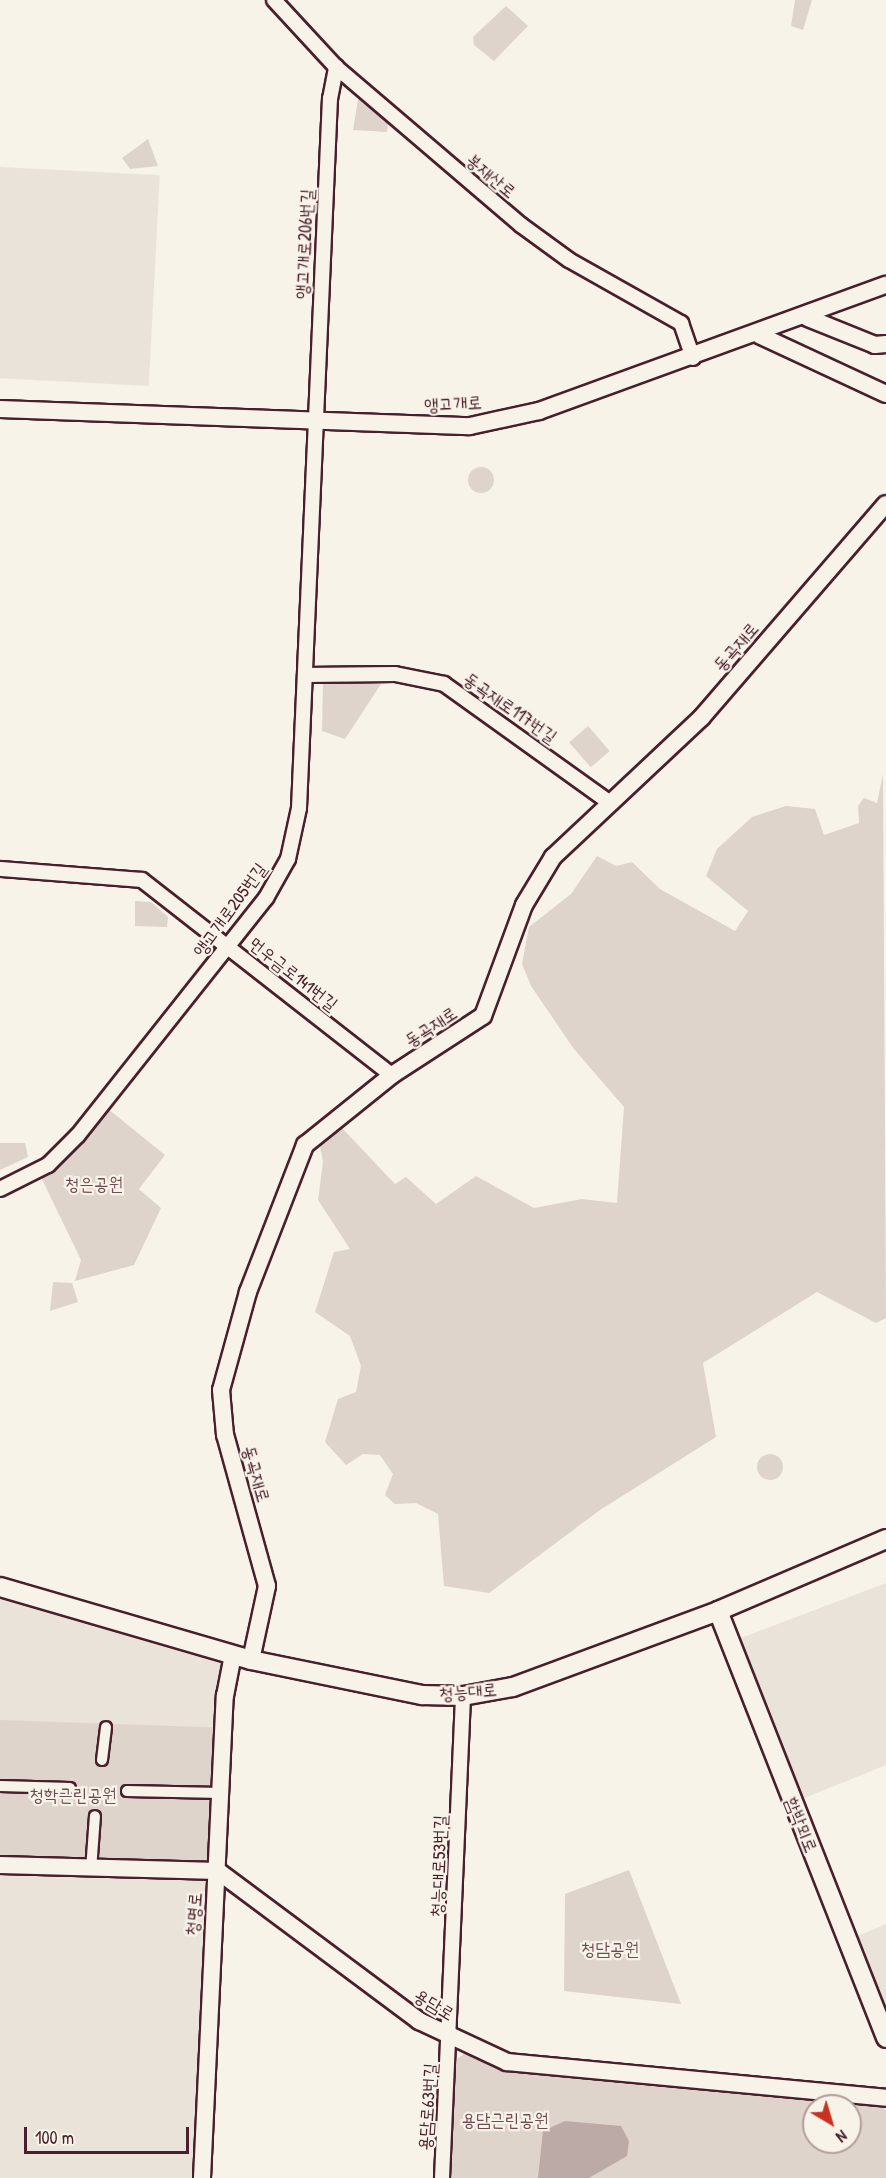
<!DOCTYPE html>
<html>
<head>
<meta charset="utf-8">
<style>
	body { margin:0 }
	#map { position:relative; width:886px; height:2178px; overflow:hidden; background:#f7f3e8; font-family:"Patrick Hand","Poor Story",sans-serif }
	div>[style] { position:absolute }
	.built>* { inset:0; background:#eae3da; transform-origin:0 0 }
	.green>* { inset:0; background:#ded4cc; transform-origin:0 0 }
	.round { border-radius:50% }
	.water>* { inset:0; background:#bcaaa7 }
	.roads { filter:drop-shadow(2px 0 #4a1f2b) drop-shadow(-2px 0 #4a1f2b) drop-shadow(0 2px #4a1f2b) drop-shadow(0 -2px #4a1f2b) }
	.pedestrian>* { height:10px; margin:-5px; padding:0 5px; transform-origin:5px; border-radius:5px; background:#f7f3e8 }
	.minor>* { height:14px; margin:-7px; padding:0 7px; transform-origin:7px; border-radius:7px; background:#f7f3e8 }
	.tertiary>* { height:16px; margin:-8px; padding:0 8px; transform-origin:8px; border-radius:8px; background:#f7f3e8 }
	.secondary>* { height:18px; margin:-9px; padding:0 9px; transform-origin:9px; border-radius:9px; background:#f7f3e8 }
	span { translate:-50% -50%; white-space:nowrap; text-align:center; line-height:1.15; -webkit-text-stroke:4.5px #f7f3e8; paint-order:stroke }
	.street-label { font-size:18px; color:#4a1f2b }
	.park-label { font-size:18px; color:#6f4c53 }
	.north { position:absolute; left:802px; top:2094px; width:60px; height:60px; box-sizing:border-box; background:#f7f3e8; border:2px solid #b29e9c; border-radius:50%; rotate:142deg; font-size:16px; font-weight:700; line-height:24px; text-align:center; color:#4a1f2b }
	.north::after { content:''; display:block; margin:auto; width:21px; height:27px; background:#c8321e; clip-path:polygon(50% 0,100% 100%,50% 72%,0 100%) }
	.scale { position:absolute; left:24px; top:2127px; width:165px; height:27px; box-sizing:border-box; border:3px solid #4a1f2b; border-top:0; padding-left:8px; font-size:18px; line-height:21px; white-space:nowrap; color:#4a1f2b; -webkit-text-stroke:4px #f7f3e8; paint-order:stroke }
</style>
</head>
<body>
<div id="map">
	<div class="built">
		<i style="left:0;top:167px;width:160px;height:211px;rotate:3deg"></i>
		<i style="clip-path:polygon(0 1582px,233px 1655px,202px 2178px,0 2178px)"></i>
		<i style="clip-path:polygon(886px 1583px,886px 1765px,792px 1803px,730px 1642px)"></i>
		<i style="clip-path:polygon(886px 1924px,886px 2038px,848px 1940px)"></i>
	</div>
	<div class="green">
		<i style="clip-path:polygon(795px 0,812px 0,803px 30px,791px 26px)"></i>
		<i style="clip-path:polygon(506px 6px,528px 26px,494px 61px,474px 45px,473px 37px)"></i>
		<i style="clip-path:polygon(363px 97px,388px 123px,387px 132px,353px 130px,358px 100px)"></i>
		<i style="clip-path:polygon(148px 139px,158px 166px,130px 169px,122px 158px)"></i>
		<i class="round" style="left:468px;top:467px;width:26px;height:26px"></i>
		<i style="clip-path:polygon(323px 681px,381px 684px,345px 739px,322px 731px)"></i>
		<i style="left:588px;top:726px;width:33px;height:25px;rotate:49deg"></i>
		<i style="clip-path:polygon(883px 774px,886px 1318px,876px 1323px,817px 1292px,703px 1363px,716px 1437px,600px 1510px,489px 1593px,444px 1586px,438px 1514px,416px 1503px,395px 1504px,385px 1495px,393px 1474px,380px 1455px,363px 1454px,346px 1465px,325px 1442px,338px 1399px,356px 1392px,361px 1366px,350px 1336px,315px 1312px,334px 1252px,350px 1249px,318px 1200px,323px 1162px,319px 1141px,341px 1127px,395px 1184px,406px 1177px,436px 1204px,476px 1176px,534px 1208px,582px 1199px,617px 1203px,624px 1107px,574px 1049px,531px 986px,522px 964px,529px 927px,571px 894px,597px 856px,616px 866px,632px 862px,660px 889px,735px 931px,748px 911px,706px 876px,717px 849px,752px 817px,786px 806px,815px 809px,824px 835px,859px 823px,858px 806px,864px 798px,877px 803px)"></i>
		<i style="clip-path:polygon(135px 901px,151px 902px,168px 917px,167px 927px,135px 926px)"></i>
		<i style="clip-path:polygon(102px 1104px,165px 1155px,139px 1189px,161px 1208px,134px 1265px,75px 1281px,81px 1260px,38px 1171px)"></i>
		<i style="clip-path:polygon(0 1143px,25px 1143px,28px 1157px,0 1170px)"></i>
		<i style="clip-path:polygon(53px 1282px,72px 1283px,78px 1302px,50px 1311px)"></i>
		<i class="round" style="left:757px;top:1454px;width:26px;height:26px"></i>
		<i style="left:0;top:1720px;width:224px;height:145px;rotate:2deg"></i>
		<i style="clip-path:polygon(629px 1870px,681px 2004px,564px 1991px,565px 1894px)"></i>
		<i style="clip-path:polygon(evenodd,473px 2047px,502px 2060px,881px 2106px,886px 2110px,886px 2178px,442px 2178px,449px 2065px,473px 2047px,814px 2106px,850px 2106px,850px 2142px,814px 2142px,814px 2106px)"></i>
	</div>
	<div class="water">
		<i style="clip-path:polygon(565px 2121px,621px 2126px,629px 2141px,627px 2156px,589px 2178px,538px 2178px,543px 2131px)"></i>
	</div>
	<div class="roads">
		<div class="pedestrian">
			<i style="left:102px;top:1760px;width:33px;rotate:-83deg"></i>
			<i style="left:0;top:1786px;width:70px;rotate:1.6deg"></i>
			<i style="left:127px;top:1791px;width:94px;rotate:1.2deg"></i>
			<i style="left:91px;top:1870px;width:54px;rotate:-85.8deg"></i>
		</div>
		<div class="minor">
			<i style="left:274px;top:0;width:91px;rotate:47.2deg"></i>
			<i style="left:336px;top:67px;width:243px;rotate:40.5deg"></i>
			<i style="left:521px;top:225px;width:59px;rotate:36.1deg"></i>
			<i style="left:569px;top:260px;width:129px;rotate:29.4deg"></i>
			<i style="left:681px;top:323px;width:37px;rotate:71deg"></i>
			<i style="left:305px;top:675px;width:90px;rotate:-0.6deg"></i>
			<i style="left:395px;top:674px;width:50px;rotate:11.5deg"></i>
			<i style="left:444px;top:684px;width:203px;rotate:35.6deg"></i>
			<i style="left:0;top:869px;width:142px;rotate:4.4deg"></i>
			<i style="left:142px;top:880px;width:317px;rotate:38deg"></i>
			<i style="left:0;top:1189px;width:54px;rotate:-26.6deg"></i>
			<i style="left:48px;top:1165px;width:42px;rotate:-45deg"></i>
			<i style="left:78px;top:1135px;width:303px;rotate:-51.6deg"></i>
			<i style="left:266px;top:898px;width:45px;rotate:-60.6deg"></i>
			<i style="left:288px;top:859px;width:52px;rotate:-77.8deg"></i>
			<i style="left:299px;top:808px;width:710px;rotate:-87.5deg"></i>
			<i style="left:330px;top:99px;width:33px;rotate:-79deg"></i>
			<i style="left:442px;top:2178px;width:482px;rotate:-87.5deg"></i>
		</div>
		<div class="tertiary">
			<i style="left:808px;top:318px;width:72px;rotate:21.9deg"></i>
			<i style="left:875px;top:345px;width:11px;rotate:-5deg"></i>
			<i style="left:759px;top:335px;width:140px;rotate:24.9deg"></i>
			<i style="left:0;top:409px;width:470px;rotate:2.1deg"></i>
			<i style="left:470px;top:426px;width:71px;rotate:-12.3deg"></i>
			<i style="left:539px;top:411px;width:369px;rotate:-20deg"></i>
			<i style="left:251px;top:1660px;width:76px;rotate:-77.8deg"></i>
			<i style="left:267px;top:1586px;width:157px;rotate:-105.5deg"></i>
			<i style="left:225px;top:1435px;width:45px;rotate:-95.1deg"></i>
			<i style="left:221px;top:1390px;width:102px;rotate:-74.6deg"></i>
			<i style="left:248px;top:1292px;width:158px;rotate:-68.8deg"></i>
			<i style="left:305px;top:1145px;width:112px;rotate:-38.8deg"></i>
			<i style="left:392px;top:1075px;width:108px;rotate:-33deg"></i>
			<i style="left:483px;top:1016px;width:118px;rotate:-69.7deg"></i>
			<i style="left:524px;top:905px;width:56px;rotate:-58.9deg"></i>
			<i style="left:553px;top:857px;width:204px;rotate:-43.2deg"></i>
			<i style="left:702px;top:717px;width:281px;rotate:-49.2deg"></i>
			<i style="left:0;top:1865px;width:218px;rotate:1.6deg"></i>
			<i style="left:218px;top:1871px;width:251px;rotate:36.7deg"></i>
			<i style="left:419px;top:2021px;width:97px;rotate:25deg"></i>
			<i style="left:507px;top:2062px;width:381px;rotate:5.4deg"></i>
			<i style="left:202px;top:2178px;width:483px;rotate:-87.3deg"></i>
			<i style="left:225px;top:1696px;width:42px;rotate:-79deg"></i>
		</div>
		<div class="secondary">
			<i style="left:0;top:1587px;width:261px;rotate:16.2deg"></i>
			<i style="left:251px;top:1660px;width:175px;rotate:11.6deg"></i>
			<i style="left:422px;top:1695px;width:41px;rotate:1.4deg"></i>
			<i style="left:463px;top:1696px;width:51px;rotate:-10.2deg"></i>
			<i style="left:513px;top:1687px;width:219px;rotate:-20.3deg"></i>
			<i style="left:718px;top:1611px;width:183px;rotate:-23.2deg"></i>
			<i style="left:718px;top:1611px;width:459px;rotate:68.5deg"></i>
		</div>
	</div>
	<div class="street-label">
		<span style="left:491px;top:176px;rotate:40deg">봉재산로</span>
		<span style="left:305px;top:244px;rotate:-87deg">앵고개로206번길</span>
		<span style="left:453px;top:404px;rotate:-3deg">앵고개로</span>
		<span style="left:736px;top:647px;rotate:-49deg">동곡재로</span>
		<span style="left:510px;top:708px;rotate:35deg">동곡재로117번길</span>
		<span style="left:230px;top:910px;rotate:-54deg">앵고개로205번길</span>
		<span style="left:293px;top:974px;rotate:38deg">먼우금로141번길</span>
		<span style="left:431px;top:1027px;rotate:-33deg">동곡재로</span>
		<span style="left:256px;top:1474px;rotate:74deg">동곡재로</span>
		<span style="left:468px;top:1692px;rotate:-5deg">청능대로</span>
		<span style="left:801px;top:1825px;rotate:68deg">함박뫼로</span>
		<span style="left:439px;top:1866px;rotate:-88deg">청능대로53번길</span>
		<span style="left:194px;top:1914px;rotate:-85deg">청명로</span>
		<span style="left:434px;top:2005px;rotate:31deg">용담로</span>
		<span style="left:428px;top:2107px;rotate:-86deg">용담로63번길</span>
	</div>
	<div class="park-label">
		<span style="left:94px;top:1184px">청은공원</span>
		<span style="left:73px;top:1795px">청학근린공원</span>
		<span style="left:610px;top:1949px">청담공원</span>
		<span style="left:505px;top:2120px">용담근린공원</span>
	</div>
	<div class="north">N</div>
	<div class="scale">100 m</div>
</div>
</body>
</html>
